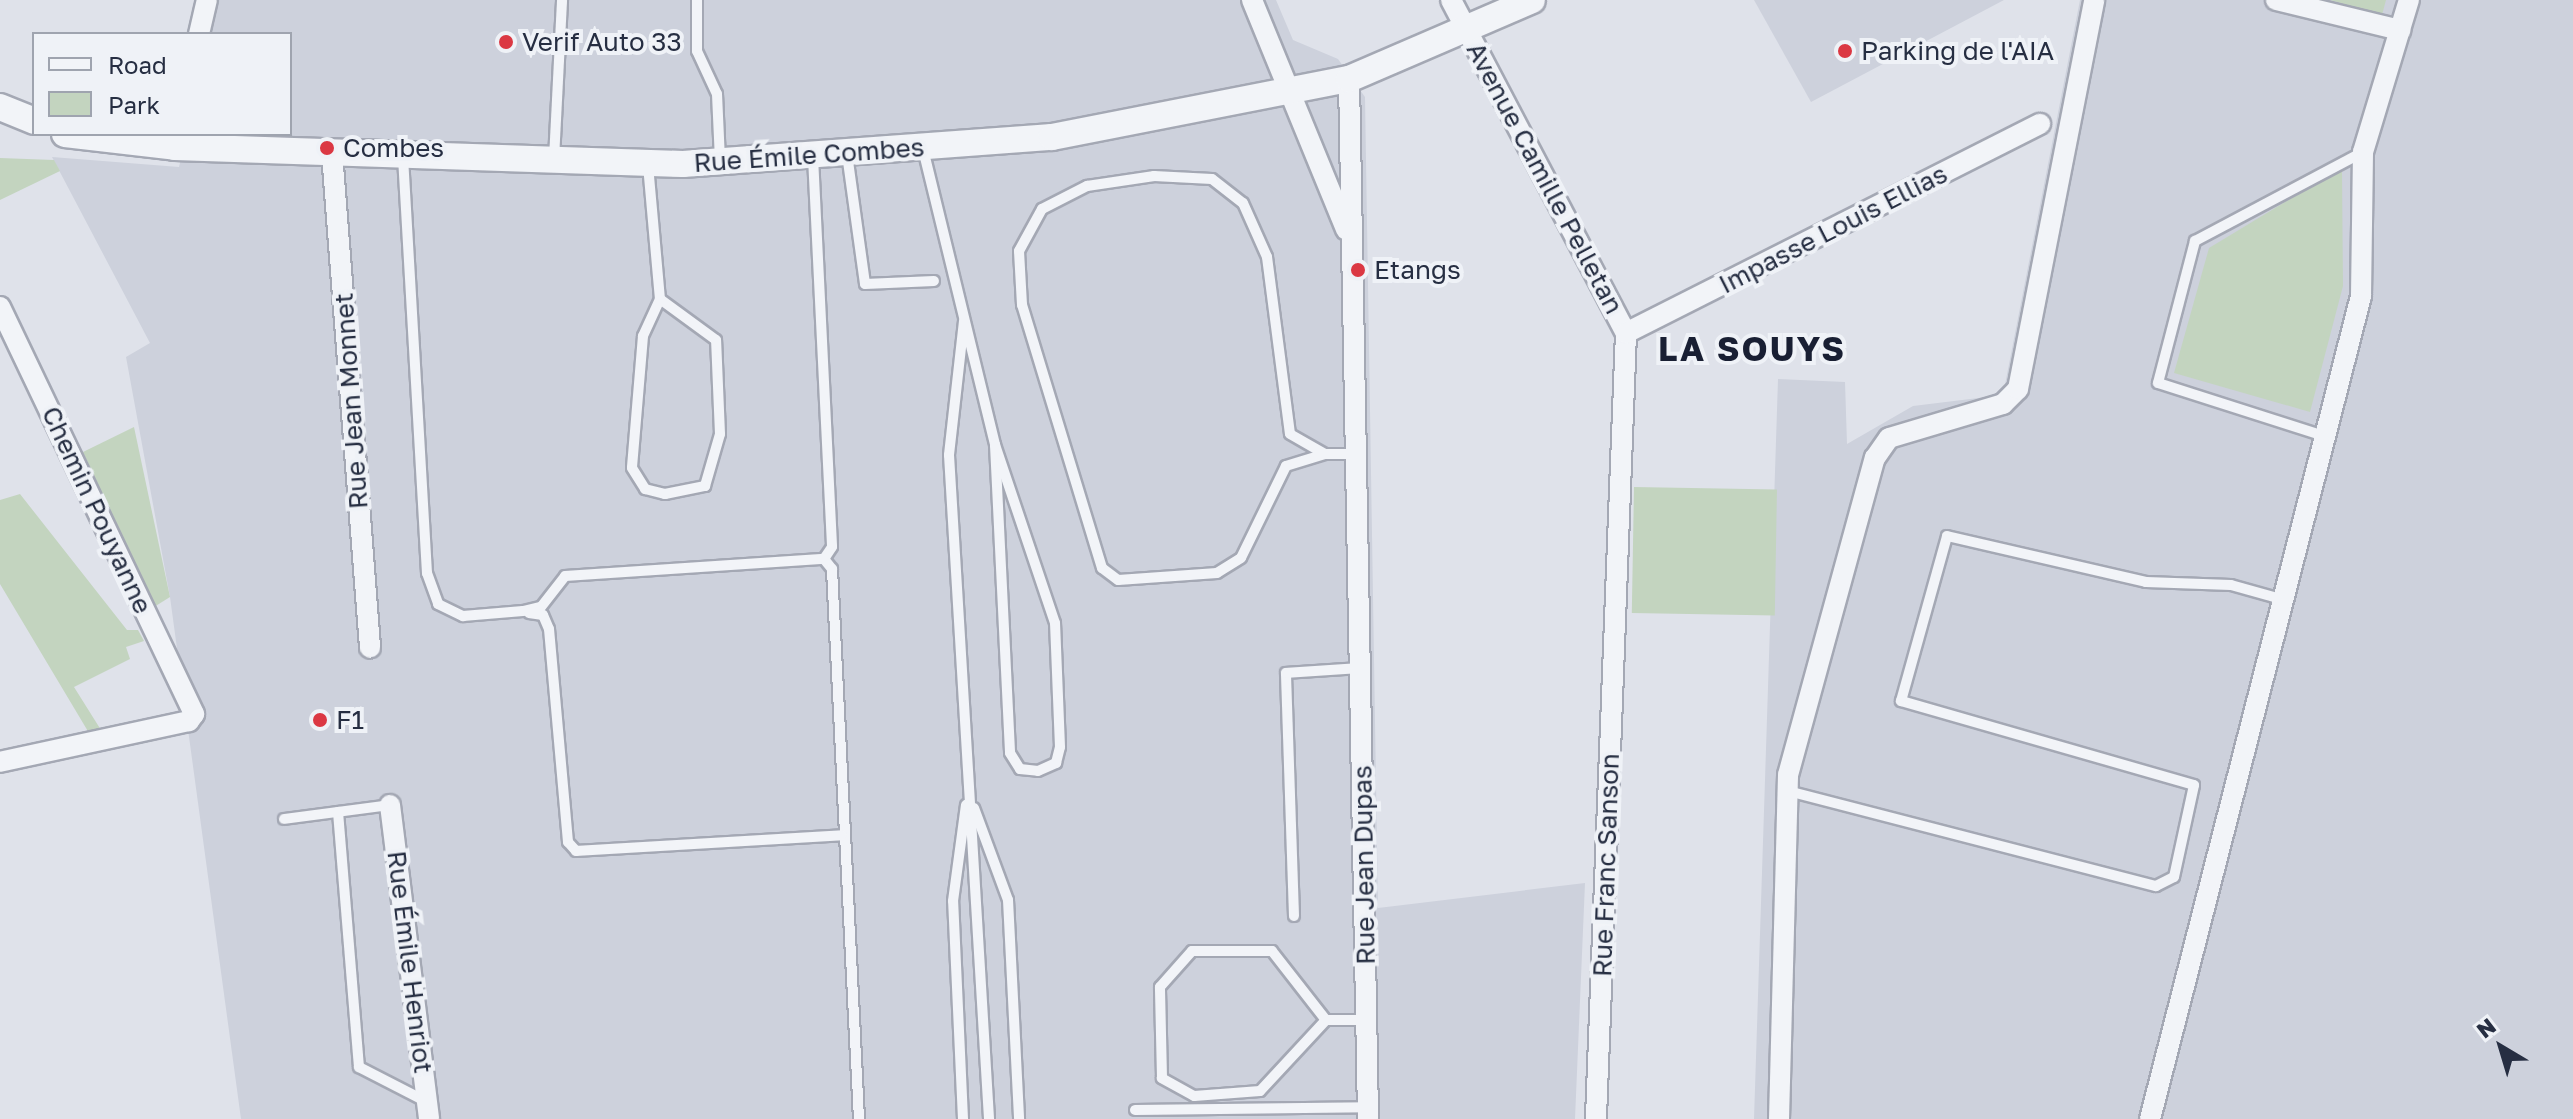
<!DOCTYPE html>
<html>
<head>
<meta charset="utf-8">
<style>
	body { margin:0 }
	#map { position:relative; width:2573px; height:1119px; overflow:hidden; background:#dfe2ea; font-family:"Golos Text",sans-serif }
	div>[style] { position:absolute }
	.built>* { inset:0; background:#cdd1dc }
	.green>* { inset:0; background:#c3d4bf; transform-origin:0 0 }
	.roads { filter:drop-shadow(2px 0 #a4a8b4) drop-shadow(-2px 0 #a4a8b4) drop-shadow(0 2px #a4a8b4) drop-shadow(0 -2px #a4a8b4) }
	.service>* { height:10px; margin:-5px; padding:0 5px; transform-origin:5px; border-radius:5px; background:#f2f4f8 }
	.minor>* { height:20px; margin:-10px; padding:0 10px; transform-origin:10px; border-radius:10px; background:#f2f4f8 }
	.tertiary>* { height:26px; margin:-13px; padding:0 13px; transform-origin:13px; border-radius:13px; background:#f2f4f8 }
	.dots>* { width:22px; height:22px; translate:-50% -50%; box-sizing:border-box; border:4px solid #eff2f7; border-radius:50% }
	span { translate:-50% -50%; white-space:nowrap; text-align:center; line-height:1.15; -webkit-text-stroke:8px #eff2f7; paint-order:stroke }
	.poi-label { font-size:26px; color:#262e42 }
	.left { translate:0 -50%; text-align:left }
	.street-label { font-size:26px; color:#262e42 }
	.district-label { font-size:34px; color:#191f33; font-weight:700; letter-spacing:2px }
	.legend { position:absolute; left:32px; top:32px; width:260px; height:104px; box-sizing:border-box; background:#eff2f7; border:2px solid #9fa4af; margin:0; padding:10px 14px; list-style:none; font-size:24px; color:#262e42 }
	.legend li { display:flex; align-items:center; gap:16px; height:40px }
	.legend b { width:40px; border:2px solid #9fa4af }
	.north { position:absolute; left:2461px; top:1007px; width:80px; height:80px; -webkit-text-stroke:6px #eff2f7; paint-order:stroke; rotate:322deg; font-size:22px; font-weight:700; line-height:32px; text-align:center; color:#262e42 }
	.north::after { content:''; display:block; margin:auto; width:28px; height:36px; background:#262e42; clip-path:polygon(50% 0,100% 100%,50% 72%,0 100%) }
</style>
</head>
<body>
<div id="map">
	<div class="built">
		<i style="clip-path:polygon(218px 0,1276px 0,1293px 40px,1338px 59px,1365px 97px,1378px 908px,1585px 883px,1575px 1119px,241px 1119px,170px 597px,126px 357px,150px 343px,52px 157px,179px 167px,187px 134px,290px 134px,290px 34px,210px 34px)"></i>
		<i style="clip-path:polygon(1754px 0,2004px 0,1811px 102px)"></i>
		<i style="clip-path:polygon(2080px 0,2573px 0,2573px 1119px,1754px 1119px,1778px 379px,1845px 382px,1847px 444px,1913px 406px,2003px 395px)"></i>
	</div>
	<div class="green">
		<i style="clip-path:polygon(2330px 0,2386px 0,2382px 15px)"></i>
		<i style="clip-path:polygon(0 158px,54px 160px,60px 171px,0 200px)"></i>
		<i style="clip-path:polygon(2335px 172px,2342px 172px,2343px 286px,2310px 412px,2174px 373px,2209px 248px)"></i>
		<i style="clip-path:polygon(134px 427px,170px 597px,154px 607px,83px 452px)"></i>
		<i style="left:1634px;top:487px;width:143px;height:126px;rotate:1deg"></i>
		<i style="clip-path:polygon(20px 494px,127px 630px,138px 630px,144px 641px,126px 647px,130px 659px,74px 687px,101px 730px,89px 733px,0 584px,0 500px)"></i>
	</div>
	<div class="roads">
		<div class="service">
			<i style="left:697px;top:0;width:51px;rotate:90deg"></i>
			<i style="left:697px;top:51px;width:47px;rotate:65.1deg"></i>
			<i style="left:717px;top:94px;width:65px;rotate:87.4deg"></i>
			<i style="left:923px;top:149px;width:305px;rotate:76.3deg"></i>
			<i style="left:995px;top:445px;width:308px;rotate:87.2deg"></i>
			<i style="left:1010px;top:753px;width:19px;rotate:58deg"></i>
			<i style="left:1020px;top:769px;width:18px;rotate:6deg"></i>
			<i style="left:1038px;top:771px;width:20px;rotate:-24deg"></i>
			<i style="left:1056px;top:763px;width:16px;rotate:-76deg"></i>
			<i style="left:1060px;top:747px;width:124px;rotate:-92.3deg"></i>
			<i style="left:1055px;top:623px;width:188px;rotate:-108.6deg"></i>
			<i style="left:847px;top:154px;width:131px;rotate:82.1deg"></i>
			<i style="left:865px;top:284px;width:69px;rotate:-2.5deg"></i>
			<i style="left:403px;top:157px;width:417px;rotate:86.7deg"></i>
			<i style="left:427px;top:573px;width:33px;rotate:70deg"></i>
			<i style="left:438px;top:604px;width:28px;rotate:26deg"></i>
			<i style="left:463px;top:616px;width:60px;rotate:-4.8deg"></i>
			<i style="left:523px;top:611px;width:18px;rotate:-13deg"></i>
			<i style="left:541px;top:607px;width:39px;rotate:-52deg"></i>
			<i style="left:565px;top:576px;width:260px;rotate:-3.8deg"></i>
			<i style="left:824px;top:559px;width:13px;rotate:51deg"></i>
			<i style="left:832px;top:569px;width:551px;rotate:87.19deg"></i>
			<i style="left:813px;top:157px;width:390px;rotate:87.2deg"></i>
			<i style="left:832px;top:547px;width:14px;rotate:124deg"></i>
			<i style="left:554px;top:159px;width:159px;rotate:-87.1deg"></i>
			<i style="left:648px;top:165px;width:135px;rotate:84.9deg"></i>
			<i style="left:660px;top:299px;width:41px;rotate:114.7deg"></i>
			<i style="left:643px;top:336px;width:132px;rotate:94.8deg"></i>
			<i style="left:632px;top:468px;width:25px;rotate:58deg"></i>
			<i style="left:645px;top:489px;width:21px;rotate:14deg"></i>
			<i style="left:665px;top:494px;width:41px;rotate:-11.3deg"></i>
			<i style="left:705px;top:486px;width:54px;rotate:-73.9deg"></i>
			<i style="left:720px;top:434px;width:94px;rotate:-92.4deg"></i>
			<i style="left:716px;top:340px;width:69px;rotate:-143.8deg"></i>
			<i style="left:964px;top:321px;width:135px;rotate:96.4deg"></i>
			<i style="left:949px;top:455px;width:665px;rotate:86.55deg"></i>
			<i style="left:2324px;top:436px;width:174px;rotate:-162.3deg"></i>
			<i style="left:2158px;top:383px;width:147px;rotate:-75.4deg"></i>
			<i style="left:2195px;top:241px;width:190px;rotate:-27.9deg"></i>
			<i style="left:1325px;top:454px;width:41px;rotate:162.9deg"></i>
			<i style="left:1286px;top:466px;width:102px;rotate:116.1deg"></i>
			<i style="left:1241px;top:558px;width:28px;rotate:148deg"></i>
			<i style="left:1217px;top:573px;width:99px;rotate:176deg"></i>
			<i style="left:1118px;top:580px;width:20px;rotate:-143deg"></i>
			<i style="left:1102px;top:568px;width:275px;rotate:-106.9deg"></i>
			<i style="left:1022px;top:305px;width:54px;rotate:-93.2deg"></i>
			<i style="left:1019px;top:251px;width:48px;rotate:-61.3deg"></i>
			<i style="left:1042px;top:209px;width:51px;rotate:-27.1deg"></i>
			<i style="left:1087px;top:186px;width:68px;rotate:-8.5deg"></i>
			<i style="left:1154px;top:176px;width:58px;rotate:3deg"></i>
			<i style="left:1212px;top:179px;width:39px;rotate:38deg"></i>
			<i style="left:1243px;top:203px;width:59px;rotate:66deg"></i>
			<i style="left:1267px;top:257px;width:178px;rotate:82.6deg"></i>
			<i style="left:1290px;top:434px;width:40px;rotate:29.7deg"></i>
			<i style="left:1325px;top:454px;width:29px"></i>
			<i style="left:529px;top:613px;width:14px;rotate:8deg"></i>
			<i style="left:543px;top:615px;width:15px;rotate:67deg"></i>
			<i style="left:549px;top:629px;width:214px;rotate:84.9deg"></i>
			<i style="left:568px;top:842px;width:12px;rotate:48deg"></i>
			<i style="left:576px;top:851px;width:266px;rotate:-3.4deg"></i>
			<i style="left:1788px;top:791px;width:380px;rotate:14.5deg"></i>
			<i style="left:2156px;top:886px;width:20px;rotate:-27deg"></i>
			<i style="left:2174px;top:877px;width:94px;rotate:-77.7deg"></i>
			<i style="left:2194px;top:785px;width:305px;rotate:-164deg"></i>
			<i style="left:1901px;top:701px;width:171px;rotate:-74.4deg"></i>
			<i style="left:1947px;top:536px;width:204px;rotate:13deg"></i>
			<i style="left:2146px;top:582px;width:85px;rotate:2deg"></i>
			<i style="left:2231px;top:585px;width:52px;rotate:15.6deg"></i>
			<i style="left:974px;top:808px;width:98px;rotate:69.7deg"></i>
			<i style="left:1008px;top:900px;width:219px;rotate:87.1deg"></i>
			<i style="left:338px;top:812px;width:256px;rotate:85.3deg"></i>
			<i style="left:359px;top:1067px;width:76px;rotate:27.2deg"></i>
			<i style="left:284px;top:819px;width:107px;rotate:-7.5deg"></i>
			<i style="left:1294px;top:916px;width:243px;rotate:-91.9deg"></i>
			<i style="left:1286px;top:673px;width:73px;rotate:-3.9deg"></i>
			<i style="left:1326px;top:1020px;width:97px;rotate:132.9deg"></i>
			<i style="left:1260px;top:1091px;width:66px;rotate:175.7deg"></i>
			<i style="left:1194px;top:1096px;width:37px;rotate:-151deg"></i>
			<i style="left:1162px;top:1078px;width:91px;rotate:-91.3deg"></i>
			<i style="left:1160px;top:987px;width:48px;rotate:-48.4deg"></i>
			<i style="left:1192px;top:951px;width:80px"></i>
			<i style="left:1272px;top:951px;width:88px;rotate:52deg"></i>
			<i style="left:1326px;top:1020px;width:41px"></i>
			<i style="left:1135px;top:1110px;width:232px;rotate:-0.7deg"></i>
			<i style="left:963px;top:1119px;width:218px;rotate:-92.6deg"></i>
			<i style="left:953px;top:901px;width:97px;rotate:-82.3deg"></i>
		</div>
		<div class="minor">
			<i style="left:1252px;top:0;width:248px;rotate:67.7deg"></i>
			<i style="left:1451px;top:0;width:376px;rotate:62.3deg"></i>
			<i style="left:1626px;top:333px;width:787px;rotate:92.19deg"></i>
			<i style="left:2276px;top:0;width:128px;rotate:13.6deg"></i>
			<i style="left:199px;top:34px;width:35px;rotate:-77deg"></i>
			<i style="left:1349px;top:79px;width:1040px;rotate:88.95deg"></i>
			<i style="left:332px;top:153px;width:496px;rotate:85.6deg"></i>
			<i style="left:0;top:307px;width:451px;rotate:64.5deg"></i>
			<i style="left:194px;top:714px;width:9px;rotate:126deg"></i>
			<i style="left:189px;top:721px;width:193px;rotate:167.8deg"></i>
			<i style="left:1626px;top:333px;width:464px;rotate:-26.8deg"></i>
			<i style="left:390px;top:805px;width:316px;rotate:82.9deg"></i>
			<i style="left:1779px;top:1119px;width:344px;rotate:-88.5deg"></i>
			<i style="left:1788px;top:775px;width:329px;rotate:-74.7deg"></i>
			<i style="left:1875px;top:458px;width:24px;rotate:-55deg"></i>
			<i style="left:1889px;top:438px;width:119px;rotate:-16.6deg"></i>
			<i style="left:2003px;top:404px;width:21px;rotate:-45deg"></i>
			<i style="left:2018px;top:389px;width:396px;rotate:-78.9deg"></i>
			<i style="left:2150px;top:1119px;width:850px;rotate:-75.62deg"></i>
			<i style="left:2361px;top:296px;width:144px;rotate:-89.2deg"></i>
			<i style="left:2363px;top:152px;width:159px;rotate:-73.2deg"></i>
		</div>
		<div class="tertiary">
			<i style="left:0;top:107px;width:37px;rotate:22deg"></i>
			<i style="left:65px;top:134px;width:111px;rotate:6.7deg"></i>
			<i style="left:175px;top:147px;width:508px;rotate:1.92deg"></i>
			<i style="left:683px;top:164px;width:370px;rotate:-4.2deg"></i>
			<i style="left:1052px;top:137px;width:303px;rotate:-11.1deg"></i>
			<i style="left:1349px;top:79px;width:199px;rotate:-23.3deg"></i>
		</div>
	</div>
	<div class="dots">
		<i style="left:506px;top:42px;background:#db3843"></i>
		<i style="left:1845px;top:51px;background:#db3843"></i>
		<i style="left:327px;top:148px;background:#db3843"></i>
		<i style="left:1358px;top:270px;background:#db3843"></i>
		<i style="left:320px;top:720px;background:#db3843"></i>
	</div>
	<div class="poi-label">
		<span class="left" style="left:522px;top:42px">Verif Auto 33</span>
		<span class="left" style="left:1861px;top:51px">Parking de l'AIA</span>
		<span class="left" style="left:343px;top:148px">Combes</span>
		<span class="left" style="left:1374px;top:270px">Etangs</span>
		<span class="left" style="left:336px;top:720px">F1</span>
	</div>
	<div class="street-label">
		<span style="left:809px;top:155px;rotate:-4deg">Rue Émile Combes</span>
		<span style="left:1545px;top:178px;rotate:62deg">Avenue Camille Pelletan</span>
		<span style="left:1833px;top:229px;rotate:-27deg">Impasse Louis Ellias</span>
		<span style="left:351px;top:401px;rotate:-94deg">Rue Jean Monnet</span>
		<span style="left:97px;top:510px;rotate:65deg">Chemin Pouyanne</span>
		<span style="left:1364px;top:865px;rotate:-91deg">Rue Jean Dupas</span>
		<span style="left:1606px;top:865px;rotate:-88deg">Rue Franc Sanson</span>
		<span style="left:410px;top:962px;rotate:83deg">Rue Émile Henriot</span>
	</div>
	<div class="district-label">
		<span style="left:1752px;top:349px">LA SOUYS</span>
	</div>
	<ul class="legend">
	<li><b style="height:10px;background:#f2f4f8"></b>Road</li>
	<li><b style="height:22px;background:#c3d4bf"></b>Park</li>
	</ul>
	<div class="north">N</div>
</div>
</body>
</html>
